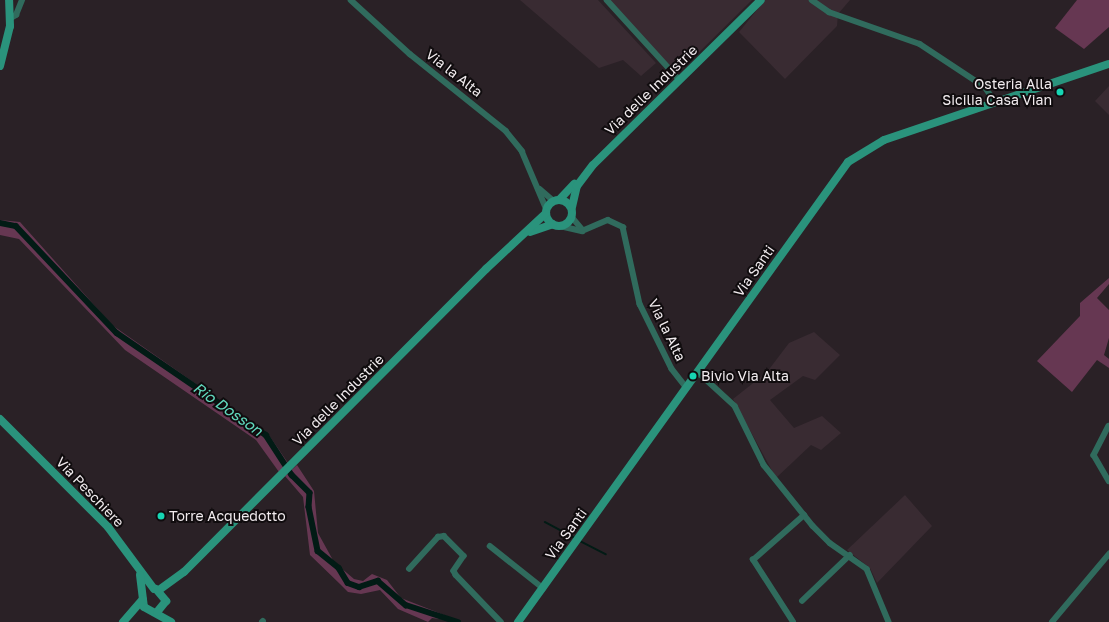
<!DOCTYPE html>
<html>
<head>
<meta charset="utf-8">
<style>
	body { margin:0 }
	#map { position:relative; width:1109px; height:622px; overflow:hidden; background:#2a2126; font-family:"Golos Text",sans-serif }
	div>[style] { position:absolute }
	.built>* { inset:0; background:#392b32 }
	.green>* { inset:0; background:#663752 }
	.stream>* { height:1.5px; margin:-0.75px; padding:0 0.75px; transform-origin:0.75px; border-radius:0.75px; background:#021b15 }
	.canal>* { height:5.5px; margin:-2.75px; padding:0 2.75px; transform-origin:2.75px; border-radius:2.75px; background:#021b15 }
	.street>* { height:5.5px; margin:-2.75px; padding:0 2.75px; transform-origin:2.75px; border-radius:2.75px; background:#306b5d }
	.secondary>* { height:8px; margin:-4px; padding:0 4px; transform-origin:4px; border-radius:4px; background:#2a937c }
	.secondary>.ring { margin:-4px; padding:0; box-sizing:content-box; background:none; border:8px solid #2a937c; border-radius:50% }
	.dots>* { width:11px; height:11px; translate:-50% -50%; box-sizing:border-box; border:2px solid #100c0e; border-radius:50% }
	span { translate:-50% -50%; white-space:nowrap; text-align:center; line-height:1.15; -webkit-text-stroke:4px #100c0e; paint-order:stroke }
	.street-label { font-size:14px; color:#f1ebee }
	.poi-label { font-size:14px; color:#f1ebee }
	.right { translate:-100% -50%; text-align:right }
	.left { translate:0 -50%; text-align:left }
	.water-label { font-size:15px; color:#61dabe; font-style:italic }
</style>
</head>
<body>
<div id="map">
	<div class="built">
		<i style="clip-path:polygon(520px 0,598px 0,656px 63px,641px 76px,623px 60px,599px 68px)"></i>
		<i style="clip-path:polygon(609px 0,752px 0,677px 74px)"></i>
		<i style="clip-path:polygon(765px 0,850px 0,838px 14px,837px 26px,785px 79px,739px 32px)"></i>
		<i style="clip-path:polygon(1109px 86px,1109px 115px,1095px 101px)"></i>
		<i style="clip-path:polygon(814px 332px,840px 355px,815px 380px,803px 376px,770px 400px,794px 428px,822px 416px,841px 433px,821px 450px,811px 445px,776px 478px,733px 399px,767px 372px,789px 343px)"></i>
		<i style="clip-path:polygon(905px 495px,932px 526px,877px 583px,870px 568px,847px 550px)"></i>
	</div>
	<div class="green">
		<i style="clip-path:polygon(1077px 0,1109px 0,1109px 27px,1084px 49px,1055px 28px)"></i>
		<i style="clip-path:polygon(0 220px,20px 222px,112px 325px,269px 435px,288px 463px,279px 472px,256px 440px,125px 350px,19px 239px,0 235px)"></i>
		<i style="clip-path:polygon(1109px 278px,1109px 284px,1097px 298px,1109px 310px,1109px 338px,1104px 355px,1109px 359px,1109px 368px,1097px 360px,1072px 392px,1037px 361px,1080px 316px,1080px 303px)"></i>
		<i style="clip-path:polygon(297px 465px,314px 491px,318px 533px,334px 562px,354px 579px,363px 581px,372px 574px,387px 580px,401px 598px,462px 622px,432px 618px,428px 622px,398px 609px,380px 590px,361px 594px,348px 592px,340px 584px,310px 555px,303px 497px,285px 476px)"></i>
	</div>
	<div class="stream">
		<i style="left:545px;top:522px;width:34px;rotate:28deg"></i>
		<i style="left:580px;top:541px;width:29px;rotate:27deg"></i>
	</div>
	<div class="canal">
		<i style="left:0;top:223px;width:16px;rotate:11deg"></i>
		<i style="left:16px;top:226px;width:147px;rotate:46.7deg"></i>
		<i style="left:117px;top:333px;width:181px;rotate:34.4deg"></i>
		<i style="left:266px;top:435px;width:48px;rotate:57deg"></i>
		<i style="left:292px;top:475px;width:25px;rotate:45deg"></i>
		<i style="left:310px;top:493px;width:14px;rotate:94deg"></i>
		<i style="left:309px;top:507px;width:45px;rotate:78.4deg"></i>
		<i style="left:318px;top:551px;width:27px;rotate:39deg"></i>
		<i style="left:339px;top:568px;width:17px;rotate:59deg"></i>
		<i style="left:348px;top:583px;width:12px;rotate:20deg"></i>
		<i style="left:359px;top:587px;width:20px;rotate:-18deg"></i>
		<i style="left:378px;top:581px;width:37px;rotate:41deg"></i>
		<i style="left:406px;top:605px;width:55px;rotate:18.1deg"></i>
	</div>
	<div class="street">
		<i style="left:351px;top:0;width:80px;rotate:42.5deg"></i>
		<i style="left:410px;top:54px;width:123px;rotate:38.7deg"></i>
		<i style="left:506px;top:131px;width:26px;rotate:51deg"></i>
		<i style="left:522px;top:151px;width:64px;rotate:67deg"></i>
		<i style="left:607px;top:0;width:104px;rotate:47.7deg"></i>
		<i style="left:812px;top:0;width:21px;rotate:35deg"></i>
		<i style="left:829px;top:12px;width:96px;rotate:19.4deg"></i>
		<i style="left:920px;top:44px;width:78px;rotate:33.5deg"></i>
		<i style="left:985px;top:87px;width:16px;rotate:55deg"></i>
		<i style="left:11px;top:18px;width:6px;rotate:-31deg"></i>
		<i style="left:16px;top:15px;width:16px;rotate:-68deg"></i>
		<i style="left:540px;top:189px;width:18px;rotate:41deg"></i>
		<i style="left:572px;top:217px;width:17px;rotate:50deg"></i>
		<i style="left:560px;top:226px;width:23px;rotate:13deg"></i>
		<i style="left:582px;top:231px;width:28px;rotate:-23deg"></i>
		<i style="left:608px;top:220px;width:17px;rotate:25deg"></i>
		<i style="left:623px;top:227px;width:79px;rotate:77.6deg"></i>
		<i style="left:640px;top:304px;width:72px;rotate:63.8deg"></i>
		<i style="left:672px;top:369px;width:24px;rotate:52deg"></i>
		<i style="left:698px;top:372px;width:50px;rotate:42.6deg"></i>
		<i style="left:735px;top:406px;width:66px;rotate:63.8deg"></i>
		<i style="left:764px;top:465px;width:78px;rotate:51.2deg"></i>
		<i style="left:813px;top:526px;width:24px;rotate:45deg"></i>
		<i style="left:830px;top:543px;width:45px;rotate:35.1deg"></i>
		<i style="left:867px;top:569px;width:57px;rotate:67.5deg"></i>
		<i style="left:1109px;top:426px;width:33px;rotate:117deg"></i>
		<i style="left:1094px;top:455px;width:30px;rotate:60deg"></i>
		<i style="left:490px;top:546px;width:68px;rotate:38.4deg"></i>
		<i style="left:409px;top:569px;width:43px;rotate:-47.8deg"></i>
		<i style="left:438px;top:537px;width:6px;rotate:-9deg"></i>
		<i style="left:444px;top:536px;width:28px;rotate:45deg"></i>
		<i style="left:464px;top:556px;width:18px;rotate:124deg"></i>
		<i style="left:454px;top:571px;width:4px;rotate:63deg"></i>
		<i style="left:456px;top:575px;width:65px;rotate:46.2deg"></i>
		<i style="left:802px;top:601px;width:66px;rotate:-43.8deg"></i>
		<i style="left:262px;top:622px;width:1px;rotate:-45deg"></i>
		<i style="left:793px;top:622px;width:74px;rotate:-122.8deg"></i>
		<i style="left:753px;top:560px;width:68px;rotate:-41.4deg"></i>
		<i style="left:1052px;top:622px;width:89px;rotate:-50deg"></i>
	</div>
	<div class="secondary">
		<i style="left:0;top:66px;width:41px;rotate:-76deg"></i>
		<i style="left:10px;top:26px;width:26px;rotate:-92deg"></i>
		<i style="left:560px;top:199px;width:21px;rotate:-47deg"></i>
		<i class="ring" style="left:546px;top:200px;width:18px;height:18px"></i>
		<i style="left:572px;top:207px;width:22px;rotate:-77deg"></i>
		<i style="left:577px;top:186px;width:26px;rotate:-53deg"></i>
		<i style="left:593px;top:165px;width:235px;rotate:-44.5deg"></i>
		<i style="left:530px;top:232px;width:24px;rotate:-19deg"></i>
		<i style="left:0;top:419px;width:153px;rotate:45deg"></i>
		<i style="left:108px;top:527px;width:77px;rotate:53.4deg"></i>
		<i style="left:140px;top:575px;width:32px;rotate:83deg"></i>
		<i style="left:144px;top:607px;width:31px;rotate:29deg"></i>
		<i style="left:156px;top:589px;width:16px;rotate:50deg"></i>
		<i style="left:166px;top:601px;width:14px;rotate:129deg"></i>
		<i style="left:159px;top:590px;width:31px;rotate:-36deg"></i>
		<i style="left:184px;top:572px;width:428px;rotate:-45.1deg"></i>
		<i style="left:486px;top:269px;width:82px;rotate:-43deg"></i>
		<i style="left:123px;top:622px;width:30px;rotate:-49deg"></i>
		<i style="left:518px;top:622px;width:566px;rotate:-54.34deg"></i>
		<i style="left:848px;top:162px;width:42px;rotate:-31.4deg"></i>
		<i style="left:884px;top:140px;width:237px;rotate:-18.7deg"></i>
	</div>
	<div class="dots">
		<i style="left:1060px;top:92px;background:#16d5b3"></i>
		<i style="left:693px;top:376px;background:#16d5b3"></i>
		<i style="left:161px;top:516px;background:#16d5b3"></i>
	</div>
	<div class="street-label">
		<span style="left:454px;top:73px;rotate:38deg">Via la Alta</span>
		<span style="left:651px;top:90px;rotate:-44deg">Via delle Industrie</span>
		<span style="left:754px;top:271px;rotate:-55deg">Via Santi</span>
		<span style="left:667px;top:330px;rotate:64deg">Via la Alta</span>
		<span style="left:338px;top:400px;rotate:-45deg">Via delle Industrie</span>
		<span style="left:90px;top:492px;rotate:46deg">Via Peschiere</span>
		<span style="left:566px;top:534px;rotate:-54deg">Via Santi</span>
	</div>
	<div class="poi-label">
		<span class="right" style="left:1052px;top:92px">Osteria Alla<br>Sicilia Casa Vian</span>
		<span class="left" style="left:701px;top:376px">Bivio Via Alta</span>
		<span class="left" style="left:169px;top:516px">Torre Acquedotto</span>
	</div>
	<div class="water-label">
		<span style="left:228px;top:409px;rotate:35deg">Rio Dosson</span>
	</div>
</div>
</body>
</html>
